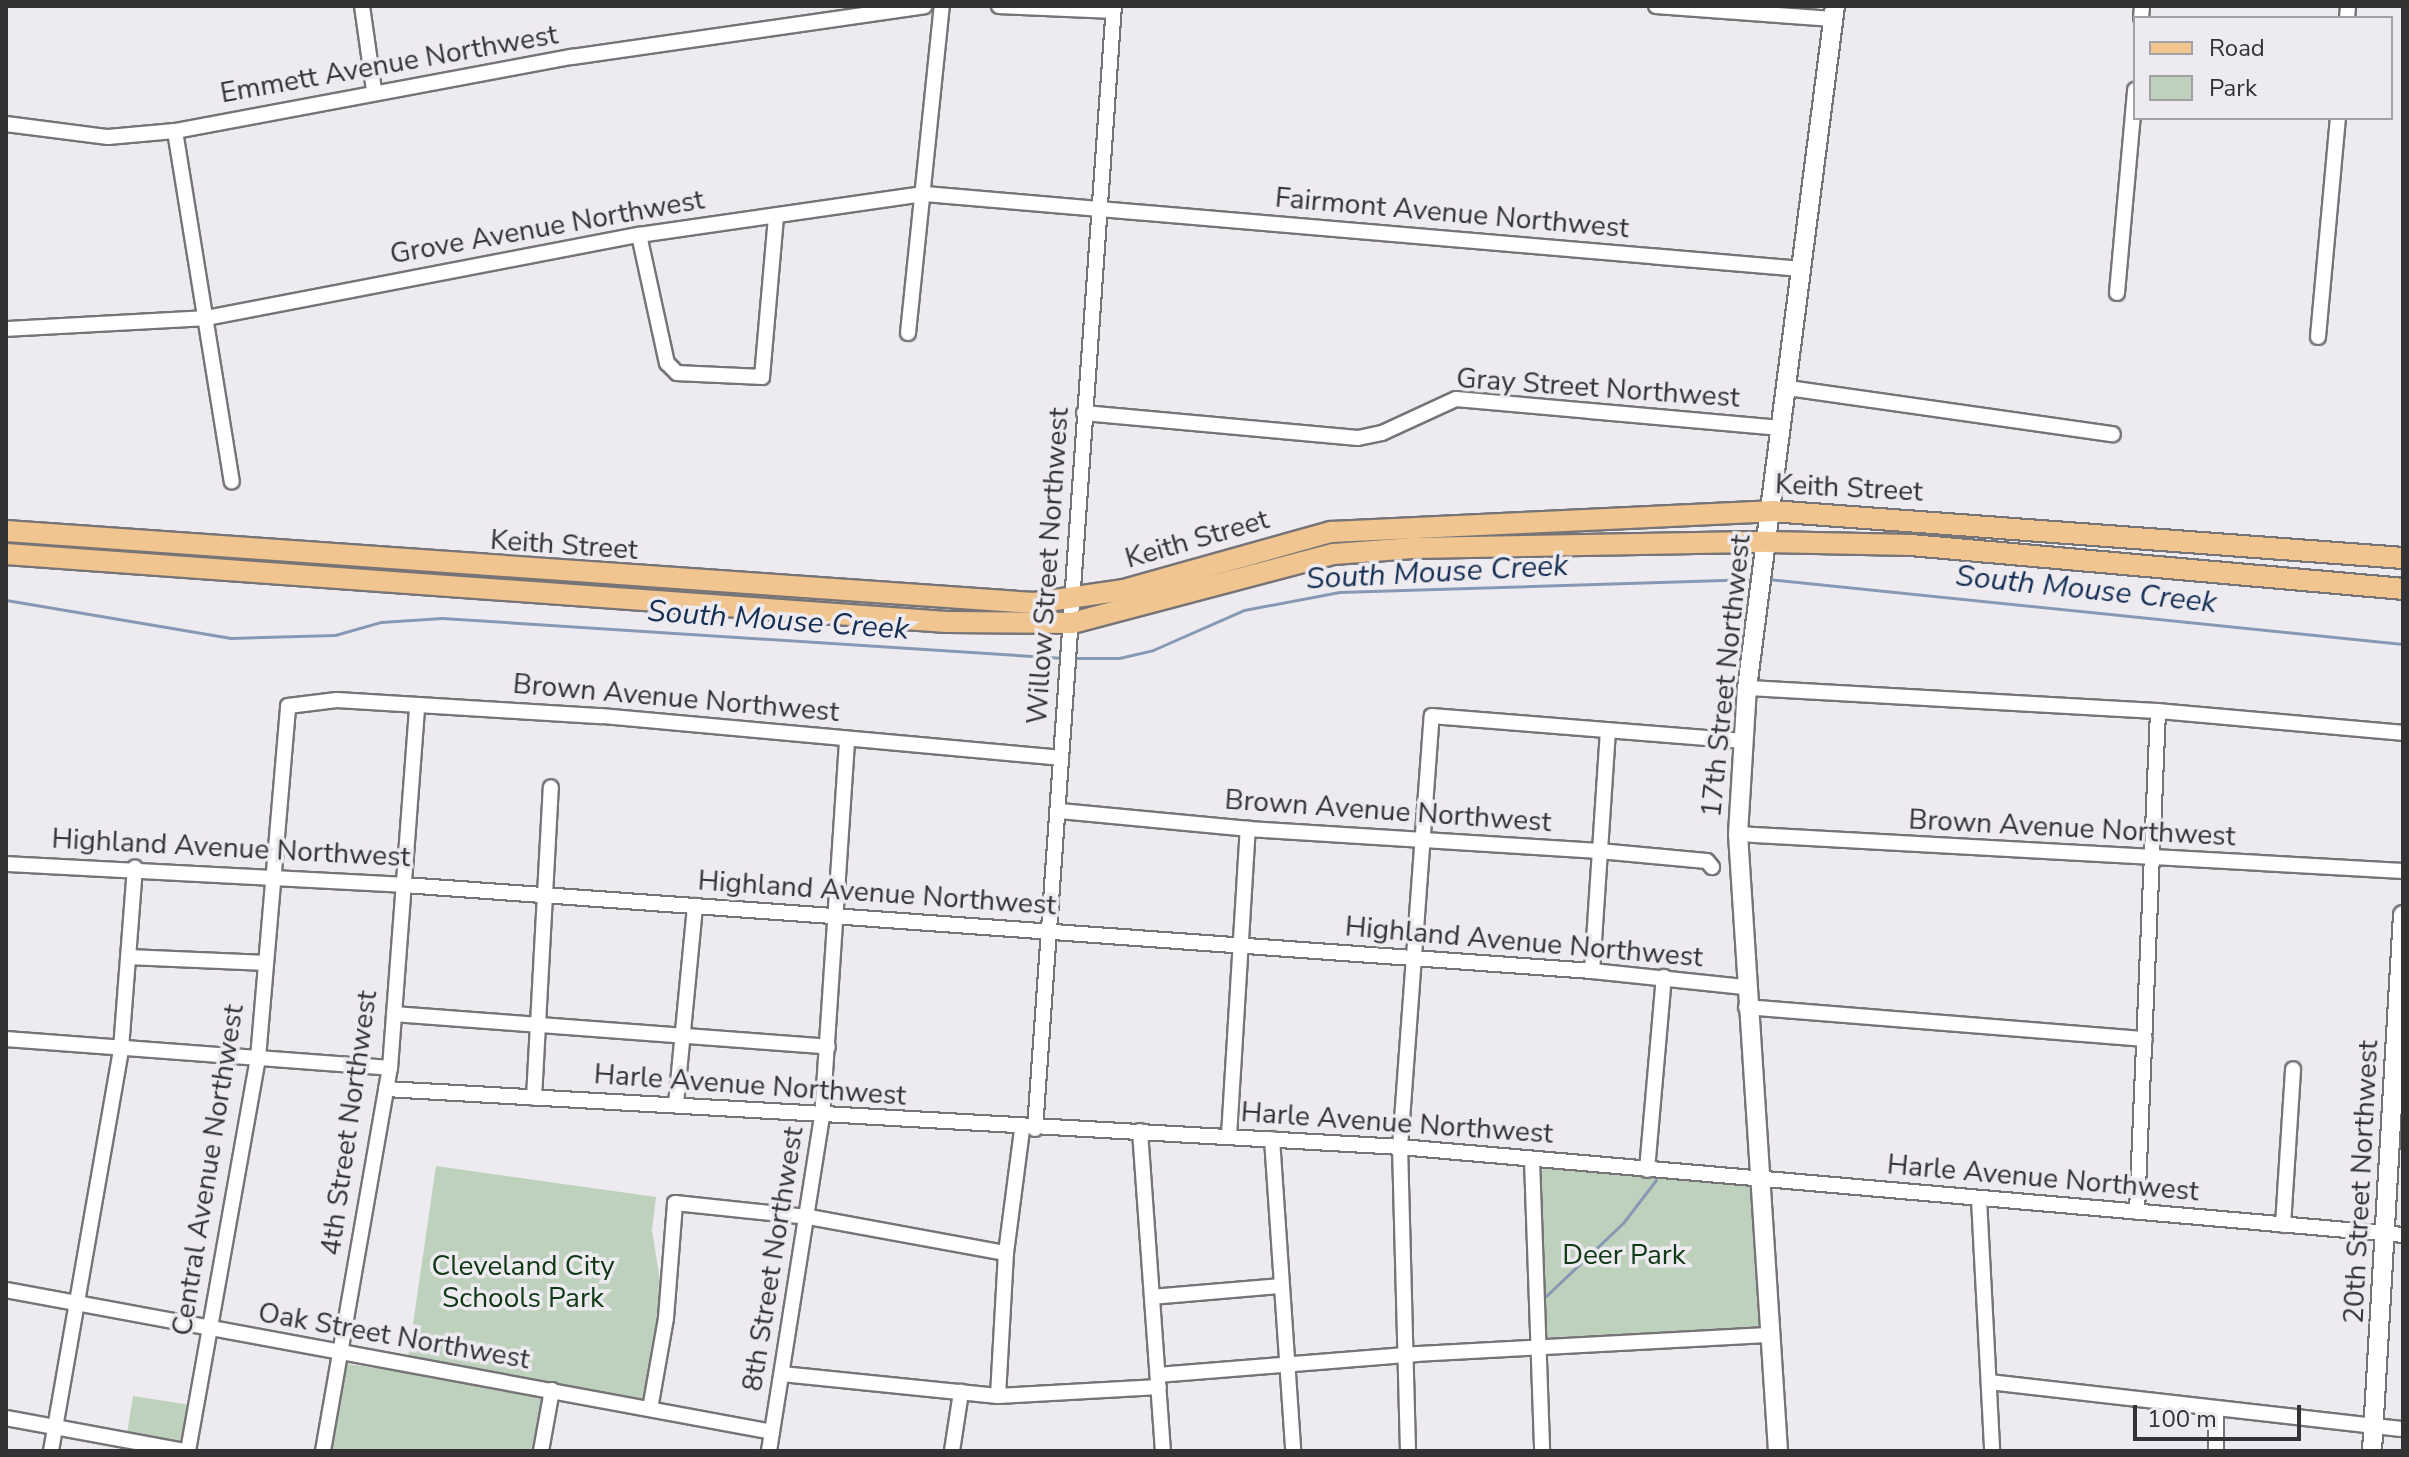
<!DOCTYPE html>
<html>
<head>
<meta charset="utf-8">
<style>
	body { margin:0 }
	#map { position:relative; width:2409px; height:1457px; overflow:hidden; background:#eeebf0; font-family:"Nunito Sans",sans-serif }
	div>[style] { position:absolute }
	.green>* { inset:0; background:#bdd1bd; transform-origin:0 0 }
	.stream>* { height:3px; margin:-1.5px; padding:0 1.5px; transform-origin:1.5px; border-radius:1.5px; background:#8698b3 }
	.roads { filter:drop-shadow(2px 0 #777478) drop-shadow(-2px 0 #777478) drop-shadow(0 2px #777478) drop-shadow(0 -2px #777478) }
	.street>* { height:14px; margin:-7px; padding:0 7px; transform-origin:7px; border-radius:7px; background:#fff }
	.secondary>* { height:18px; margin:-9px; padding:0 9px; transform-origin:9px; border-radius:9px; background:#fff }
	.primary>* { height:20px; margin:-10px; padding:0 10px; transform-origin:10px; border-radius:10px; background:#f1c58f }
	span { translate:-50% -50%; white-space:nowrap; text-align:center; line-height:1.15; -webkit-text-stroke:7px #eeebf0; paint-order:stroke }
	.street-label { font-size:28px; color:#333234 }
	.park-label { font-size:28px; color:#0f3815 }
	.water-label { font-size:30px; color:#152f54; font-style:italic }
	.frame { position:absolute; inset:0; border:8px solid #333234; pointer-events:none }
	.legend { position:absolute; left:2133px; top:16px; width:260px; height:104px; box-sizing:border-box; background:#eeebf0; border:2px solid #a3a1a5; margin:0; padding:10px 14px; list-style:none; font-size:24px; color:#333234 }
	.legend li { display:flex; align-items:center; gap:16px; height:40px }
	.legend b { width:40px; border:2px solid #a3a1a5 }
	.scale { position:absolute; left:2133px; top:1405px; width:168px; height:36px; box-sizing:border-box; border:4px solid #333234; border-top:0; padding-left:10px; font-size:24px; line-height:28px; white-space:nowrap; color:#333234; -webkit-text-stroke:6px #eeebf0; paint-order:stroke }
</style>
</head>
<body>
<div id="map">
	<div class="green">
		<i style="clip-path:polygon(436px 1166px,656px 1197px,652px 1230px,662px 1294px,644px 1401px,546px 1383px,533px 1451px,332px 1451px,347px 1364px,406px 1372px)"></i>
		<i style="clip-path:polygon(1547px 1167px,1748px 1186px,1753px 1195px,1760px 1329px,1546px 1338px,1537px 1173px)"></i>
		<i style="left:133px;top:1396px;width:63px;height:46px;rotate:9deg"></i>
	</div>
	<div class="stream">
		<i style="left:1768px;top:579px;width:638px;rotate:5.84deg"></i>
		<i style="left:6px;top:600px;width:228px;rotate:9.6deg"></i>
		<i style="left:231px;top:638px;width:104px;rotate:-1.7deg"></i>
		<i style="left:335px;top:635px;width:48px;rotate:-15.8deg"></i>
		<i style="left:381px;top:622px;width:61px;rotate:-3.8deg"></i>
		<i style="left:442px;top:618px;width:623px;rotate:3.68deg"></i>
		<i style="left:1071px;top:658px;width:48px"></i>
		<i style="left:1119px;top:658px;width:35px;rotate:-13deg"></i>
		<i style="left:1153px;top:650px;width:99px;rotate:-23.7deg"></i>
		<i style="left:1244px;top:610px;width:97px;rotate:-10.7deg"></i>
		<i style="left:1339px;top:592px;width:417px;rotate:-1.8deg"></i>
		<i style="left:1546px;top:1296px;width:106px;rotate:-43.5deg"></i>
		<i style="left:1623px;top:1223px;width:54px;rotate:-52.5deg"></i>
	</div>
	<div class="roads">
		<div class="street">
			<i style="left:362px;top:6px;width:85px;rotate:81.9deg"></i>
			<i style="left:999px;top:6px;width:114px;rotate:2.5deg"></i>
			<i style="left:1656px;top:6px;width:177px;rotate:4.2deg"></i>
			<i style="left:2141px;top:18px;width:12px;rotate:-85deg"></i>
			<i style="left:2347px;top:18px;width:12px;rotate:-85deg"></i>
			<i style="left:6px;top:124px;width:103px;rotate:7.3deg"></i>
			<i style="left:108px;top:137px;width:67px;rotate:-5.1deg"></i>
			<i style="left:175px;top:131px;width:404px;rotate:-10.6deg"></i>
			<i style="left:572px;top:57px;width:356px;rotate:-8.2deg"></i>
			<i style="left:175px;top:131px;width:355px;rotate:80.8deg"></i>
			<i style="left:639px;top:235px;width:131px;rotate:77.7deg"></i>
			<i style="left:667px;top:363px;width:14px;rotate:45deg"></i>
			<i style="left:677px;top:373px;width:85px;rotate:2.7deg"></i>
			<i style="left:762px;top:377px;width:162px;rotate:-85deg"></i>
			<i style="left:2117px;top:293px;width:204px;rotate:-84.9deg"></i>
			<i style="left:6px;top:329px;width:200px;rotate:-3.1deg"></i>
			<i style="left:206px;top:318px;width:441px;rotate:-10.9deg"></i>
			<i style="left:639px;top:235px;width:289px;rotate:-8.2deg"></i>
			<i style="left:925px;top:194px;width:880px;rotate:4.89deg"></i>
			<i style="left:908px;top:333px;width:329px;rotate:-84.1deg"></i>
			<i style="left:2318px;top:337px;width:220px;rotate:-84.8deg"></i>
			<i style="left:1788px;top:388px;width:328px;rotate:8.1deg"></i>
			<i style="left:1084px;top:413px;width:275px;rotate:5.2deg"></i>
			<i style="left:1358px;top:438px;width:25px;rotate:-12deg"></i>
			<i style="left:1382px;top:433px;width:81px;rotate:-24.7deg"></i>
			<i style="left:1456px;top:399px;width:326px;rotate:5.1deg"></i>
			<i style="left:1747px;top:688px;width:412px;rotate:3.2deg"></i>
			<i style="left:2158px;top:711px;width:246px;rotate:5.1deg"></i>
			<i style="left:1059px;top:811px;width:190px;rotate:5.4deg"></i>
			<i style="left:1248px;top:829px;width:352px;rotate:3.6deg"></i>
			<i style="left:1599px;top:851px;width:108px;rotate:5.3deg"></i>
			<i style="left:1707px;top:861px;width:8px;rotate:50deg"></i>
			<i style="left:1738px;top:834px;width:666px;rotate:3.18deg"></i>
			<i style="left:6px;top:864px;width:399px;rotate:3deg"></i>
			<i style="left:404px;top:885px;width:1191px;rotate:4.14deg"></i>
			<i style="left:1592px;top:971px;width:153px;rotate:6deg"></i>
			<i style="left:129px;top:957px;width:137px;rotate:2.5deg"></i>
			<i style="left:1592px;top:971px;width:241px;rotate:-86.2deg"></i>
			<i style="left:1746px;top:1007px;width:400px;rotate:4.6deg"></i>
			<i style="left:394px;top:1014px;width:435px;rotate:4.3deg"></i>
			<i style="left:6px;top:1039px;width:385px;rotate:4.3deg"></i>
			<i style="left:386px;top:1089px;width:1016px;rotate:3.27deg"></i>
			<i style="left:1400px;top:1147px;width:1007px;rotate:5.01deg"></i>
			<i style="left:534px;top:1098px;width:311px;rotate:-86.9deg"></i>
			<i style="left:676px;top:1104px;width:199px;rotate:-84.5deg"></i>
			<i style="left:1035px;top:1129px;width:1126px;rotate:-85.98deg"></i>
			<i style="left:1140px;top:1131px;width:321px;rotate:85.9deg"></i>
			<i style="left:1229px;top:1136px;width:308px;rotate:-86.5deg"></i>
			<i style="left:1272px;top:1139px;width:313px;rotate:86.1deg"></i>
			<i style="left:1532px;top:1160px;width:291px;rotate:88deg"></i>
			<i style="left:1647px;top:1170px;width:194px;rotate:-85deg"></i>
			<i style="left:1979px;top:1199px;width:252px;rotate:87deg"></i>
			<i style="left:2137px;top:1212px;width:501px;rotate:-87.6deg"></i>
			<i style="left:2283px;top:1225px;width:156px;rotate:-86.3deg"></i>
			<i style="left:6px;top:1290px;width:779px;rotate:10.5deg"></i>
			<i style="left:1152px;top:1297px;width:129px;rotate:-4.9deg"></i>
			<i style="left:782px;top:1374px;width:217px;rotate:5.8deg"></i>
			<i style="left:998px;top:1396px;width:161px;rotate:-3.2deg"></i>
			<i style="left:1158px;top:1375px;width:260px;rotate:-4.6deg"></i>
			<i style="left:1417px;top:1354px;width:353px;rotate:-3.1deg"></i>
			<i style="left:1989px;top:1382px;width:417px;rotate:6.5deg"></i>
			<i style="left:998px;top:1396px;width:143px;rotate:-86.8deg"></i>
			<i style="left:1006px;top:1253px;width:125px;rotate:-82.6deg"></i>
			<i style="left:2216px;top:1408px;width:43px;rotate:90deg"></i>
			<i style="left:650px;top:1409px;width:92px;rotate:-80deg"></i>
			<i style="left:666px;top:1318px;width:115px;rotate:-85.5deg"></i>
			<i style="left:675px;top:1203px;width:135px;rotate:6deg"></i>
			<i style="left:809px;top:1217px;width:200px;rotate:10.4deg"></i>
			<i style="left:6px;top:1418px;width:181px;rotate:10.5deg"></i>
			<i style="left:51px;top:1451px;width:408px;rotate:-80.1deg"></i>
			<i style="left:121px;top:1049px;width:182px;rotate:-85.6deg"></i>
			<i style="left:188px;top:1451px;width:399px;rotate:-79.9deg"></i>
			<i style="left:258px;top:1058px;width:353px;rotate:-85.1deg"></i>
			<i style="left:288px;top:706px;width:49px;rotate:-7deg"></i>
			<i style="left:337px;top:700px;width:265px;rotate:3.5deg"></i>
			<i style="left:602px;top:716px;width:461px;rotate:5.2deg"></i>
			<i style="left:323px;top:1451px;width:389px;rotate:-80.1deg"></i>
			<i style="left:390px;top:1068px;width:364px;rotate:-85.7deg"></i>
			<i style="left:541px;top:1451px;width:62px;rotate:-79.8deg"></i>
			<i style="left:769px;top:1451px;width:337px;rotate:-81deg"></i>
			<i style="left:822px;top:1118px;width:380px;rotate:-86.2deg"></i>
			<i style="left:952px;top:1451px;width:60px;rotate:-81.3deg"></i>
			<i style="left:1408px;top:1451px;width:304px;rotate:-91.5deg"></i>
			<i style="left:1400px;top:1147px;width:432px;rotate:-85.8deg"></i>
			<i style="left:1432px;top:716px;width:312px;rotate:4.6deg"></i>
		</div>
		<div class="secondary">
			<i style="left:1778px;top:1451px;width:618px;rotate:-93.71deg"></i>
			<i style="left:1738px;top:834px;width:146px;rotate:-86.5deg"></i>
			<i style="left:1747px;top:688px;width:688px;rotate:-82.65deg"></i>
			<i style="left:2372px;top:1451px;width:537px;rotate:-86.69deg"></i>
		</div>
		<div class="primary">
			<i style="left:6px;top:531px;width:1031px;rotate:4.01deg"></i>
			<i style="left:1034px;top:603px;width:91px;rotate:-8.2deg"></i>
			<i style="left:1124px;top:590px;width:215px;rotate:-15.7deg"></i>
			<i style="left:1331px;top:532px;width:441px;rotate:-2.7deg"></i>
			<i style="left:1771px;top:511px;width:634px;rotate:4.25deg"></i>
			<i style="left:6px;top:554px;width:943px;rotate:4.13deg"></i>
			<i style="left:947px;top:622px;width:125px;rotate:0.5deg"></i>
			<i style="left:1072px;top:623px;width:271px;rotate:-14.8deg"></i>
			<i style="left:1334px;top:554px;width:79px;rotate:-4.3deg"></i>
			<i style="left:1413px;top:548px;width:354px;rotate:-1deg"></i>
			<i style="left:1767px;top:542px;width:144px;rotate:1.2deg"></i>
			<i style="left:1911px;top:545px;width:494px;rotate:5.1deg"></i>
		</div>
	</div>
	<div class="street-label">
		<span style="left:389px;top:64px;rotate:-10deg">Emmett Avenue Northwest</span>
		<span style="left:1452px;top:213px;rotate:5deg">Fairmont Avenue Northwest</span>
		<span style="left:547px;top:227px;rotate:-10deg">Grove Avenue Northwest</span>
		<span style="left:1598px;top:388px;rotate:4deg">Gray Street Northwest</span>
		<span style="left:1849px;top:488px;rotate:3deg">Keith Street</span>
		<span style="left:1197px;top:539px;rotate:-16deg">Keith Street</span>
		<span style="left:564px;top:545px;rotate:4deg">Keith Street</span>
		<span style="left:1048px;top:566px;rotate:-86deg">Willow Street Northwest</span>
		<span style="left:1726px;top:676px;rotate:-84deg">17th Street Northwest</span>
		<span style="left:676px;top:698px;rotate:5deg">Brown Avenue Northwest</span>
		<span style="left:1388px;top:811px;rotate:4deg">Brown Avenue Northwest</span>
		<span style="left:2072px;top:828px;rotate:3deg">Brown Avenue Northwest</span>
		<span style="left:231px;top:848px;rotate:3deg">Highland Avenue Northwest</span>
		<span style="left:877px;top:893px;rotate:4deg">Highland Avenue Northwest</span>
		<span style="left:1524px;top:942px;rotate:5deg">Highland Avenue Northwest</span>
		<span style="left:750px;top:1085px;rotate:4deg">Harle Avenue Northwest</span>
		<span style="left:349px;top:1123px;rotate:-82deg">4th Street Northwest</span>
		<span style="left:1397px;top:1123px;rotate:4deg">Harle Avenue Northwest</span>
		<span style="left:208px;top:1170px;rotate:-81deg">Central Avenue Northwest</span>
		<span style="left:2043px;top:1178px;rotate:5deg">Harle Avenue Northwest</span>
		<span style="left:2361px;top:1182px;rotate:-87deg">20th Street Northwest</span>
		<span style="left:773px;top:1259px;rotate:-81deg">8th Street Northwest</span>
		<span style="left:394px;top:1336px;rotate:10deg">Oak Street Northwest</span>
	</div>
	<div class="park-label">
		<span style="left:1624px;top:1255px">Deer Park</span>
		<span style="left:523px;top:1282px">Cleveland City<br>Schools Park</span>
	</div>
	<div class="water-label">
		<span style="left:1437px;top:573px;rotate:-3deg">South Mouse Creek</span>
		<span style="left:2086px;top:590px;rotate:6deg">South Mouse Creek</span>
		<span style="left:778px;top:621px;rotate:4deg">South Mouse Creek</span>
	</div>
	<div class="frame"></div>
	<ul class="legend">
	<li><b style="height:10px;background:#f1c58f"></b>Road</li>
	<li><b style="height:22px;background:#bdd1bd"></b>Park</li>
	</ul>
	<div class="scale">100 m</div>
</div>
</body>
</html>
